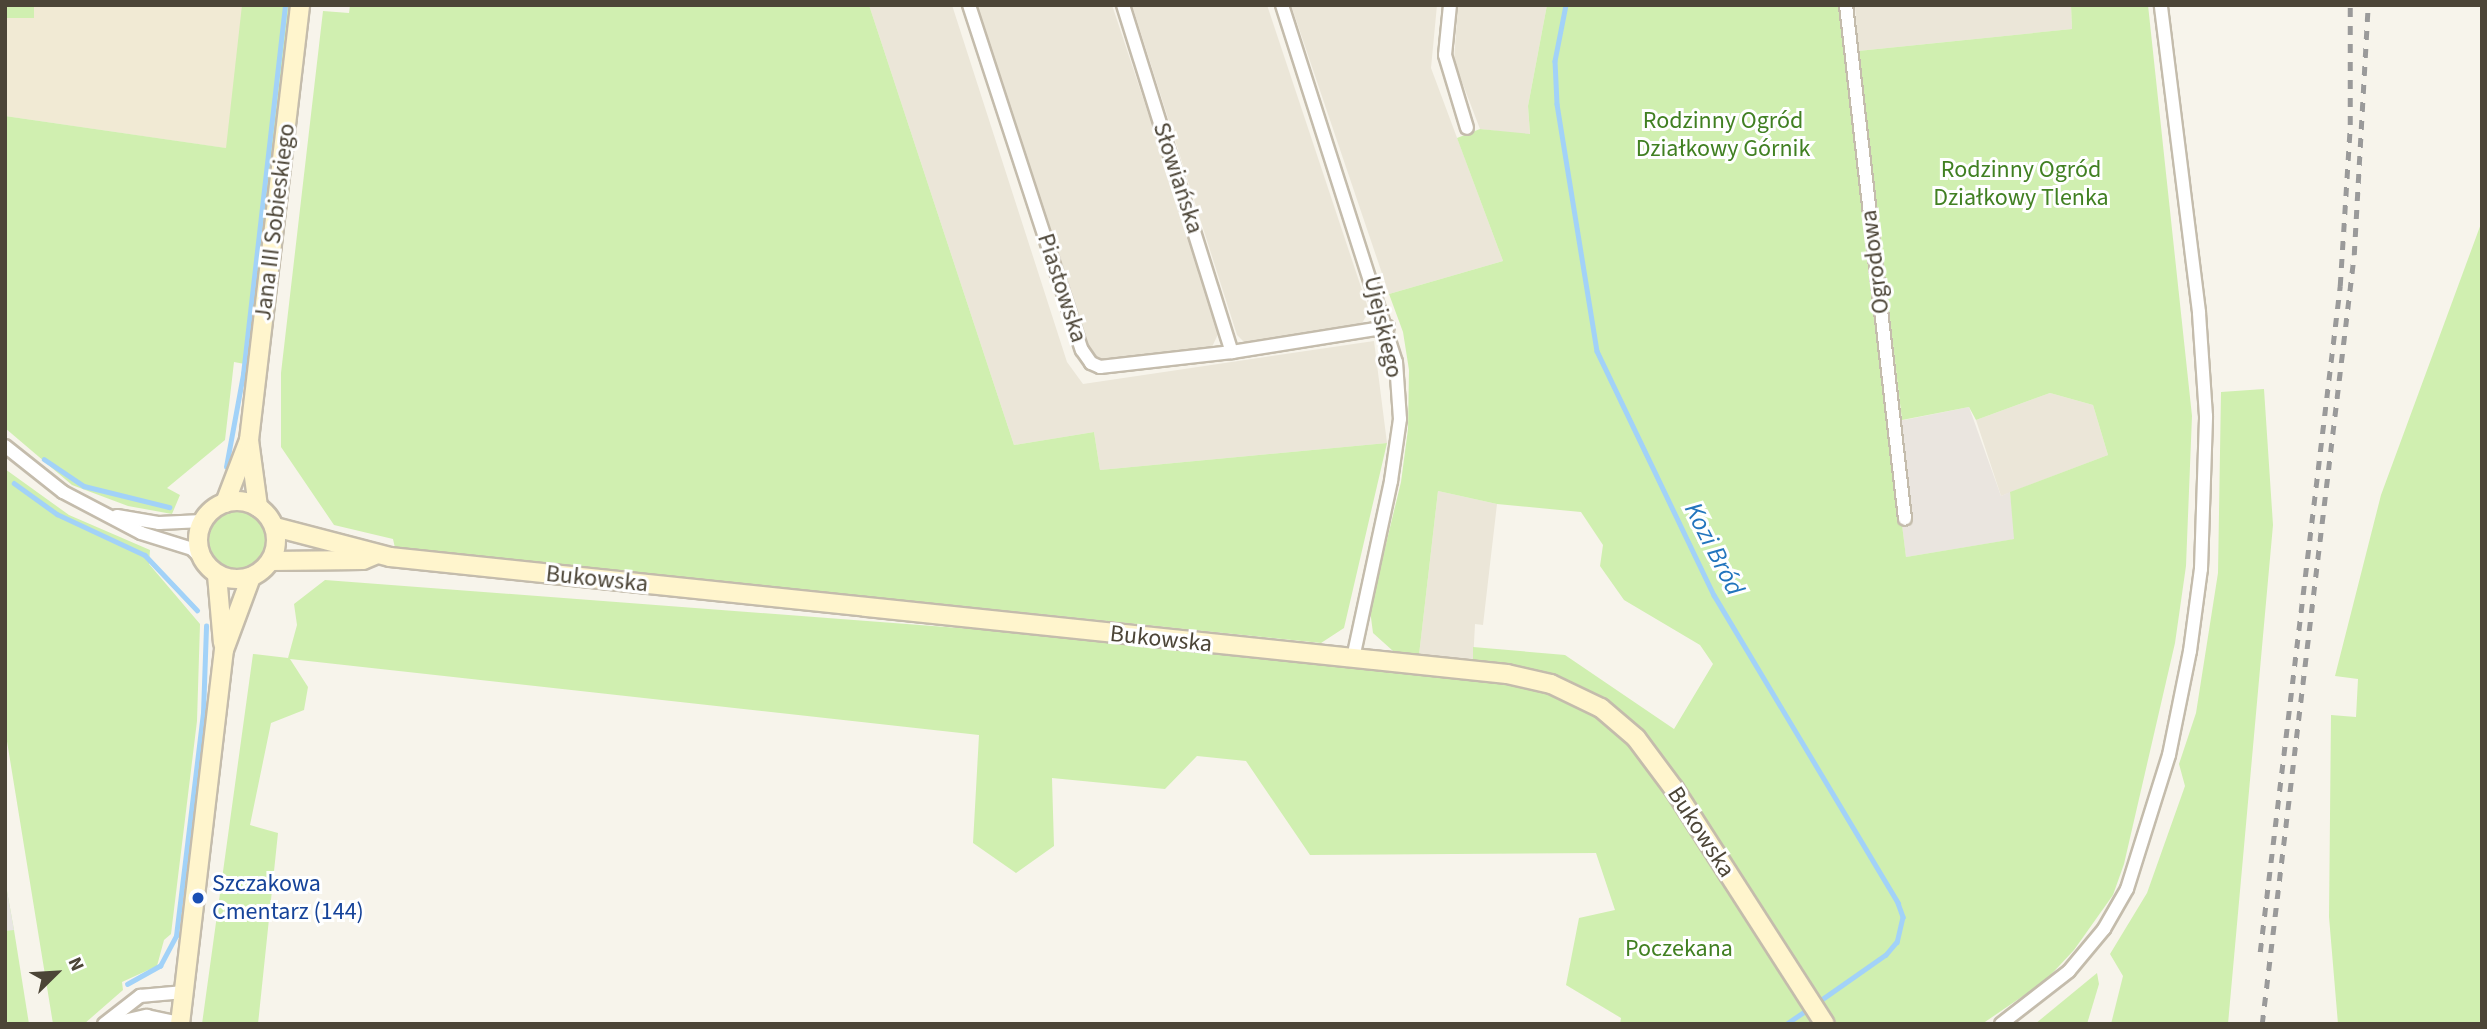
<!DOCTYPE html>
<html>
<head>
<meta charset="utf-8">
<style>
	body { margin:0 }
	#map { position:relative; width:2487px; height:1029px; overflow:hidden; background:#f7f4eb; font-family:"Source Sans 3",sans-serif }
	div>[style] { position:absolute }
	.residential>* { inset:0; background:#ebe6d8 }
	.industrial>* { inset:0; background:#eae5df }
	.education>* { inset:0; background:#f1ead4 }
	.green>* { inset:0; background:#d0efb0; transform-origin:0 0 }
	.round { border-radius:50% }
	.parking>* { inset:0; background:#e8e6e2 }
	.stream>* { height:4.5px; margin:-2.25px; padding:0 2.25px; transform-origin:2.25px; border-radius:2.25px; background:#a2d2f8 }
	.roads { filter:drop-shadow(2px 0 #c4bcac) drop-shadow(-2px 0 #c4bcac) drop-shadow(0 2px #c4bcac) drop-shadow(0 -2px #c4bcac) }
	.street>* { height:12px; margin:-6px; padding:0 6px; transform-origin:6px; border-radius:6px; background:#fff }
	.secondary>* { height:18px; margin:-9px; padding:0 9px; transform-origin:9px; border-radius:9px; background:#fff5cd }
	.secondary>.ring { margin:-9px; padding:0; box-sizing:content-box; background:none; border:18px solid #fff5cd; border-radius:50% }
	.rail>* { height:4.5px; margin-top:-2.25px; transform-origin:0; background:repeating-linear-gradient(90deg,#9a9a9a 0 9px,transparent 0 18px) }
	.dots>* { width:19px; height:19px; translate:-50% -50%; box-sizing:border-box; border:4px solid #fff; border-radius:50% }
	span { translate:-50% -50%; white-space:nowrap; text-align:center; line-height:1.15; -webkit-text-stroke:6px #fff; paint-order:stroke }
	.park-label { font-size:24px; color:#418022 }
	.street-label { font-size:24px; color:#4c4537 }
	.transit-label { font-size:24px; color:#164399 }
	.left { translate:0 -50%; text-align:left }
	.water-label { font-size:26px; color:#2275bd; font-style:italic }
	.frame { position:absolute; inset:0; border:7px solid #4c4537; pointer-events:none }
	.north { position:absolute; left:21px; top:938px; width:70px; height:70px; -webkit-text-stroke:5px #fff; paint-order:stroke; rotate:66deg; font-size:19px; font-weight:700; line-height:28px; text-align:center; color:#4c4537 }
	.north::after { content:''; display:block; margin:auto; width:24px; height:32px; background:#4c4537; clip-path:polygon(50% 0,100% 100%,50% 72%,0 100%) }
</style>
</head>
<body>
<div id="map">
	<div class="residential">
		<i style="clip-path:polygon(869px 5px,952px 5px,1067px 362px,1083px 384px,1374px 341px,1387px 443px,1100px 470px,1094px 432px,1014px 445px)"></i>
		<i style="clip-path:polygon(974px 5px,1112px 5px,1210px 299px,1219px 332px,1212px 347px,1100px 363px,1090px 358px)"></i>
		<i style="clip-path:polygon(1132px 5px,1267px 5px,1369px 311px,1361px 325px,1246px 344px,1237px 335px)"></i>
		<i style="clip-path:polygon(1291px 5px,1437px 5px,1431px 68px,1503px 261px,1389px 294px)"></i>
		<i style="clip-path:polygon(1458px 5px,1547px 5px,1528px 106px,1530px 135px,1480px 129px,1454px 61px)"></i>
		<i style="clip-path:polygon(1855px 5px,2071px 5px,2072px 29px,1858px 51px)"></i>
		<i style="clip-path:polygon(2050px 393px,2093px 405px,2108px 455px,2001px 496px,1976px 420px)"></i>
		<i style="clip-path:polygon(1438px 491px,1497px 504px,1483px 625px,1475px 624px,1473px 662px,1419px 655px)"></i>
	</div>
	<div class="industrial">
		<i style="clip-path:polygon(1969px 407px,2001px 496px,2010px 492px,2015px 539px,1906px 557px,1889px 423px)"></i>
	</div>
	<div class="education">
		<i style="clip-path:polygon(5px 5px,278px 5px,260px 153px,5px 116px)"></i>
	</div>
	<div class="green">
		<i style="left:5px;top:5px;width:29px;height:13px"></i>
		<i style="clip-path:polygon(242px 5px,292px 5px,250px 365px,234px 362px,225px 440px,167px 488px,180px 495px,172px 514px,128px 506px,72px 485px,5px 428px,5px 116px,226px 148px)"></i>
		<i style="clip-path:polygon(350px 5px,869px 5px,1014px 445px,1094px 432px,1100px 470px,1387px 443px,1344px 628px,1321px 643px,972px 607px,395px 548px,393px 539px,334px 525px,281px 447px,281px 373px,323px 11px,349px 13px)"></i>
		<i style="clip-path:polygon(1547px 5px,1838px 5px,1906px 557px,2014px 539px,2010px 492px,2108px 455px,2093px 405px,2050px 393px,1976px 420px,1969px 407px,1902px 420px,1858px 51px,2072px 29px,2071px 5px,2148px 5px,2192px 416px,2186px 566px,2175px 643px,2124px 864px,2113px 895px,2074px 950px,2045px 981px,1982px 1024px,1837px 1024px,1706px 821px,1640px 730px,1610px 703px,1569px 681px,1473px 662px,1473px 647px,1565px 655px,1674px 729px,1713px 664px,1700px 645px,1624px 600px,1600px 566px,1603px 545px,1581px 512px,1497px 504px,1438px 491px,1419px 655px,1393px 651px,1373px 633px,1370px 610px,1401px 482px,1408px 429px,1409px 370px,1403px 332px,1389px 294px,1503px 261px,1457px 138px,1480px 129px,1530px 134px,1528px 106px)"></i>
		<i style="clip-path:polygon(2482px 221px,2482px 1024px,2338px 1024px,2329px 917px,2331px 715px,2356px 717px,2358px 679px,2335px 676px,2381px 495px)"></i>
		<i style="clip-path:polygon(2264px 389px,2273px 525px,2228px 1024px,2111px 1024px,2123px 976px,2110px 954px,2147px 893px,2185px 786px,2179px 764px,2196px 713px,2218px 573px,2221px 392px)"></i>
		<i style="clip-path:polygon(5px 469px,69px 515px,150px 550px,149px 564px,200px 624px,197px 721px,171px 934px,164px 940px,157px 966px,122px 982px,123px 990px,84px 1024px,53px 1024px,5px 729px)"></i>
		<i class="round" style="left:209px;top:511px;width:58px;height:58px"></i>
		<i style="clip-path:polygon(325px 580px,1092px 638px,1510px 683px,1544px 691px,1597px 716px,1640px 757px,1815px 1024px,1620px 1024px,1621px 1018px,1566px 985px,1579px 918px,1615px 910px,1596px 853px,1310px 855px,1246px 761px,1197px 756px,1165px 789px,1052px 778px,1054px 846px,1016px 873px,973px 843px,979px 735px,290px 659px,308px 687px,304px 710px,271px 723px,250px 825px,278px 833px,258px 1024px,202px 1024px,253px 654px,288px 658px,297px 625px,294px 604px)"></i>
		<i style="clip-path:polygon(5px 880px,14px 930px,29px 1024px,5px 1024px)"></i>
		<i style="clip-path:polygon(2097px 973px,2099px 984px,2087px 1024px,2035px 1024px)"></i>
	</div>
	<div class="parking">
		<i style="clip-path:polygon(5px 880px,14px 930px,5px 931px)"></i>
	</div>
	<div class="stream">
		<i style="left:1566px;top:5px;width:57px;rotate:101.1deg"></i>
		<i style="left:1555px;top:61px;width:43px;rotate:87.3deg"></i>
		<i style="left:1557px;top:104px;width:250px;rotate:80.8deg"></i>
		<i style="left:1597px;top:351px;width:271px;rotate:64.4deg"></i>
		<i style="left:1714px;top:595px;width:359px;rotate:59.1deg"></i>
		<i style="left:1898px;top:903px;width:15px;rotate:70deg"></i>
		<i style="left:1903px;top:917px;width:26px;rotate:103deg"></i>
		<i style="left:1897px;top:942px;width:17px;rotate:130deg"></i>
		<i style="left:1886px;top:955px;width:85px;rotate:145deg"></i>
		<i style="left:44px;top:459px;width:48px;rotate:34deg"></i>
		<i style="left:84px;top:486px;width:88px;rotate:13.9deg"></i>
		<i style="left:226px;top:467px;width:95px;rotate:-79.6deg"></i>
		<i style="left:243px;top:374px;width:371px;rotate:-83.5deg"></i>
		<i style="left:14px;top:483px;width:53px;rotate:35.8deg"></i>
		<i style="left:57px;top:514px;width:97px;rotate:25deg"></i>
		<i style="left:145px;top:555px;width:76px;rotate:46.6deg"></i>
		<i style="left:127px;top:984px;width:38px;rotate:-29deg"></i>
		<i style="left:160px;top:966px;width:34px;rotate:-62deg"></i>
		<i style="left:176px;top:936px;width:225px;rotate:-83.1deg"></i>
		<i style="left:203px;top:713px;width:87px;rotate:-88deg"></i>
		<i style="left:1786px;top:1024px;width:27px;rotate:-34deg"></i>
	</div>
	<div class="roads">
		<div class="street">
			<i style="left:969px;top:5px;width:363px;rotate:71.9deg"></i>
			<i style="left:1082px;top:350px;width:16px;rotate:55deg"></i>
			<i style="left:1091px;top:363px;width:10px;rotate:24deg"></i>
			<i style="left:1100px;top:367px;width:133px;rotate:-6.5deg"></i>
			<i style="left:1232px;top:352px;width:158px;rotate:-9.1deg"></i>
			<i style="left:1123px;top:5px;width:364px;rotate:72.6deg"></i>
			<i style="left:1282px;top:5px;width:375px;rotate:72.3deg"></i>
			<i style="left:1396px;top:362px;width:57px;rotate:86deg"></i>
			<i style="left:1400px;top:419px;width:63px;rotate:98.3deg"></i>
			<i style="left:1391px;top:481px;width:182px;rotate:102.1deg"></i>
			<i style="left:1450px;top:5px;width:50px;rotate:95.7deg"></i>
			<i style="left:1445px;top:55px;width:76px;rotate:73.2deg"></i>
			<i style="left:1846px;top:5px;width:517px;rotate:83.45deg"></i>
			<i style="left:5px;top:446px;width:74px;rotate:38.4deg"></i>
			<i style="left:63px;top:492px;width:88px;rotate:27.7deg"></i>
			<i style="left:141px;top:533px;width:53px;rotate:17.4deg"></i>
			<i style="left:192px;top:549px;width:14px;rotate:45deg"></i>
			<i style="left:117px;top:516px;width:43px;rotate:9.5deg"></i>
			<i style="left:159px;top:523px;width:44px;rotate:-2.6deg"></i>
			<i style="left:104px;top:1024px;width:46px;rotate:-37.9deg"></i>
			<i style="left:140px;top:996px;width:44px;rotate:-5.2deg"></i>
			<i style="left:111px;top:1024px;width:37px;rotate:-13deg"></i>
			<i style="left:147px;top:1016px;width:35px;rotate:12deg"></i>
			<i style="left:2001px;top:1024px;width:86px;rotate:-37.9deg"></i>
			<i style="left:2069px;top:971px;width:55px;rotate:-50.2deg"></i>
			<i style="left:2104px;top:929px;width:46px;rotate:-60.1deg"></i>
			<i style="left:2127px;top:889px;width:140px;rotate:-72.6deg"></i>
			<i style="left:2169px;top:755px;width:106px;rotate:-78.6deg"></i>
			<i style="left:2190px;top:651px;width:83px;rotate:-82.4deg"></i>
			<i style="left:2201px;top:569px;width:153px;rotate:-88.1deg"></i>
			<i style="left:2206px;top:416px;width:104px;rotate:-93.9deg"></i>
			<i style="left:2199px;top:312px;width:309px;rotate:-97.1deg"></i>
		</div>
		<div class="secondary">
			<i style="left:249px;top:440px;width:68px;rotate:82.3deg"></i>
			<i class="ring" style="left:198px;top:501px;width:60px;height:60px"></i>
			<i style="left:225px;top:503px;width:67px;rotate:-69.1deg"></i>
			<i style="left:249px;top:440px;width:438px;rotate:-83.3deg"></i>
			<i style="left:275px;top:527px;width:119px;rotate:14.6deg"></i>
			<i style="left:390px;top:557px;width:1123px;rotate:5.98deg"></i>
			<i style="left:1507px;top:674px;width:45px;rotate:12.8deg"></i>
			<i style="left:1551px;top:684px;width:55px;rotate:25.6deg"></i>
			<i style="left:1601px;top:708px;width:46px;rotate:40.6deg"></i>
			<i style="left:1636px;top:738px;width:64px;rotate:53.3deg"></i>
			<i style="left:1674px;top:789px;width:279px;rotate:57.3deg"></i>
			<i style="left:271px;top:561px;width:92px;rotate:-0.6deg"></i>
			<i style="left:363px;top:560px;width:13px;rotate:-23deg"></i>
			<i style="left:217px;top:575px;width:68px;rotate:85deg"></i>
			<i style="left:180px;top:1024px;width:377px;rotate:-83.3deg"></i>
			<i style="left:224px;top:650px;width:78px;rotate:-69.7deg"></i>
		</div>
	</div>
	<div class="rail">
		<i style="left:2260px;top:952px;width:671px;rotate:-83.15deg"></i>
		<i style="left:2340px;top:286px;width:161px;rotate:-86.4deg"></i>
		<i style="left:2350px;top:125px;width:120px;rotate:-90deg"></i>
		<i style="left:2262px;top:1024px;width:774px;rotate:-83.18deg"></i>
		<i style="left:2354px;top:255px;width:250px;rotate:-86.8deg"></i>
	</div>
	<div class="dots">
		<i style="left:198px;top:898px;background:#1a4fb4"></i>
	</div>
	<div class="park-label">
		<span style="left:1723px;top:135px">Rodzinny Ogród<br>Działkowy Górnik</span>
		<span style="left:2021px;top:184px">Rodzinny Ogród<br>Działkowy Tlenka</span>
		<span style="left:1679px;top:949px">Poczekana</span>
	</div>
	<div class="street-label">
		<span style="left:1178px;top:178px;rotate:72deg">Słowiańska</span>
		<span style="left:275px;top:222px;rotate:-83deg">Jana III Sobieskiego</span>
		<span style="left:1875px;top:262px;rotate:-97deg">Ogrodowa</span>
		<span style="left:1062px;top:288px;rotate:72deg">Piastowska</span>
		<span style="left:1383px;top:327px;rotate:77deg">Ujejskiego</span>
		<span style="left:597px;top:579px;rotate:6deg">Bukowska</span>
		<span style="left:1161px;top:639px;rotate:6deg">Bukowska</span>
		<span style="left:1701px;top:832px;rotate:57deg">Bukowska</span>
	</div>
	<div class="transit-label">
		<span class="left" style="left:212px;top:898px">Szczakowa<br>Cmentarz (144)</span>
	</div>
	<div class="water-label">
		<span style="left:1714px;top:549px;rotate:63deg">Kozi Bród</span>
	</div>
	<div class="frame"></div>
	<div class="north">N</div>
</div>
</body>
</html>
